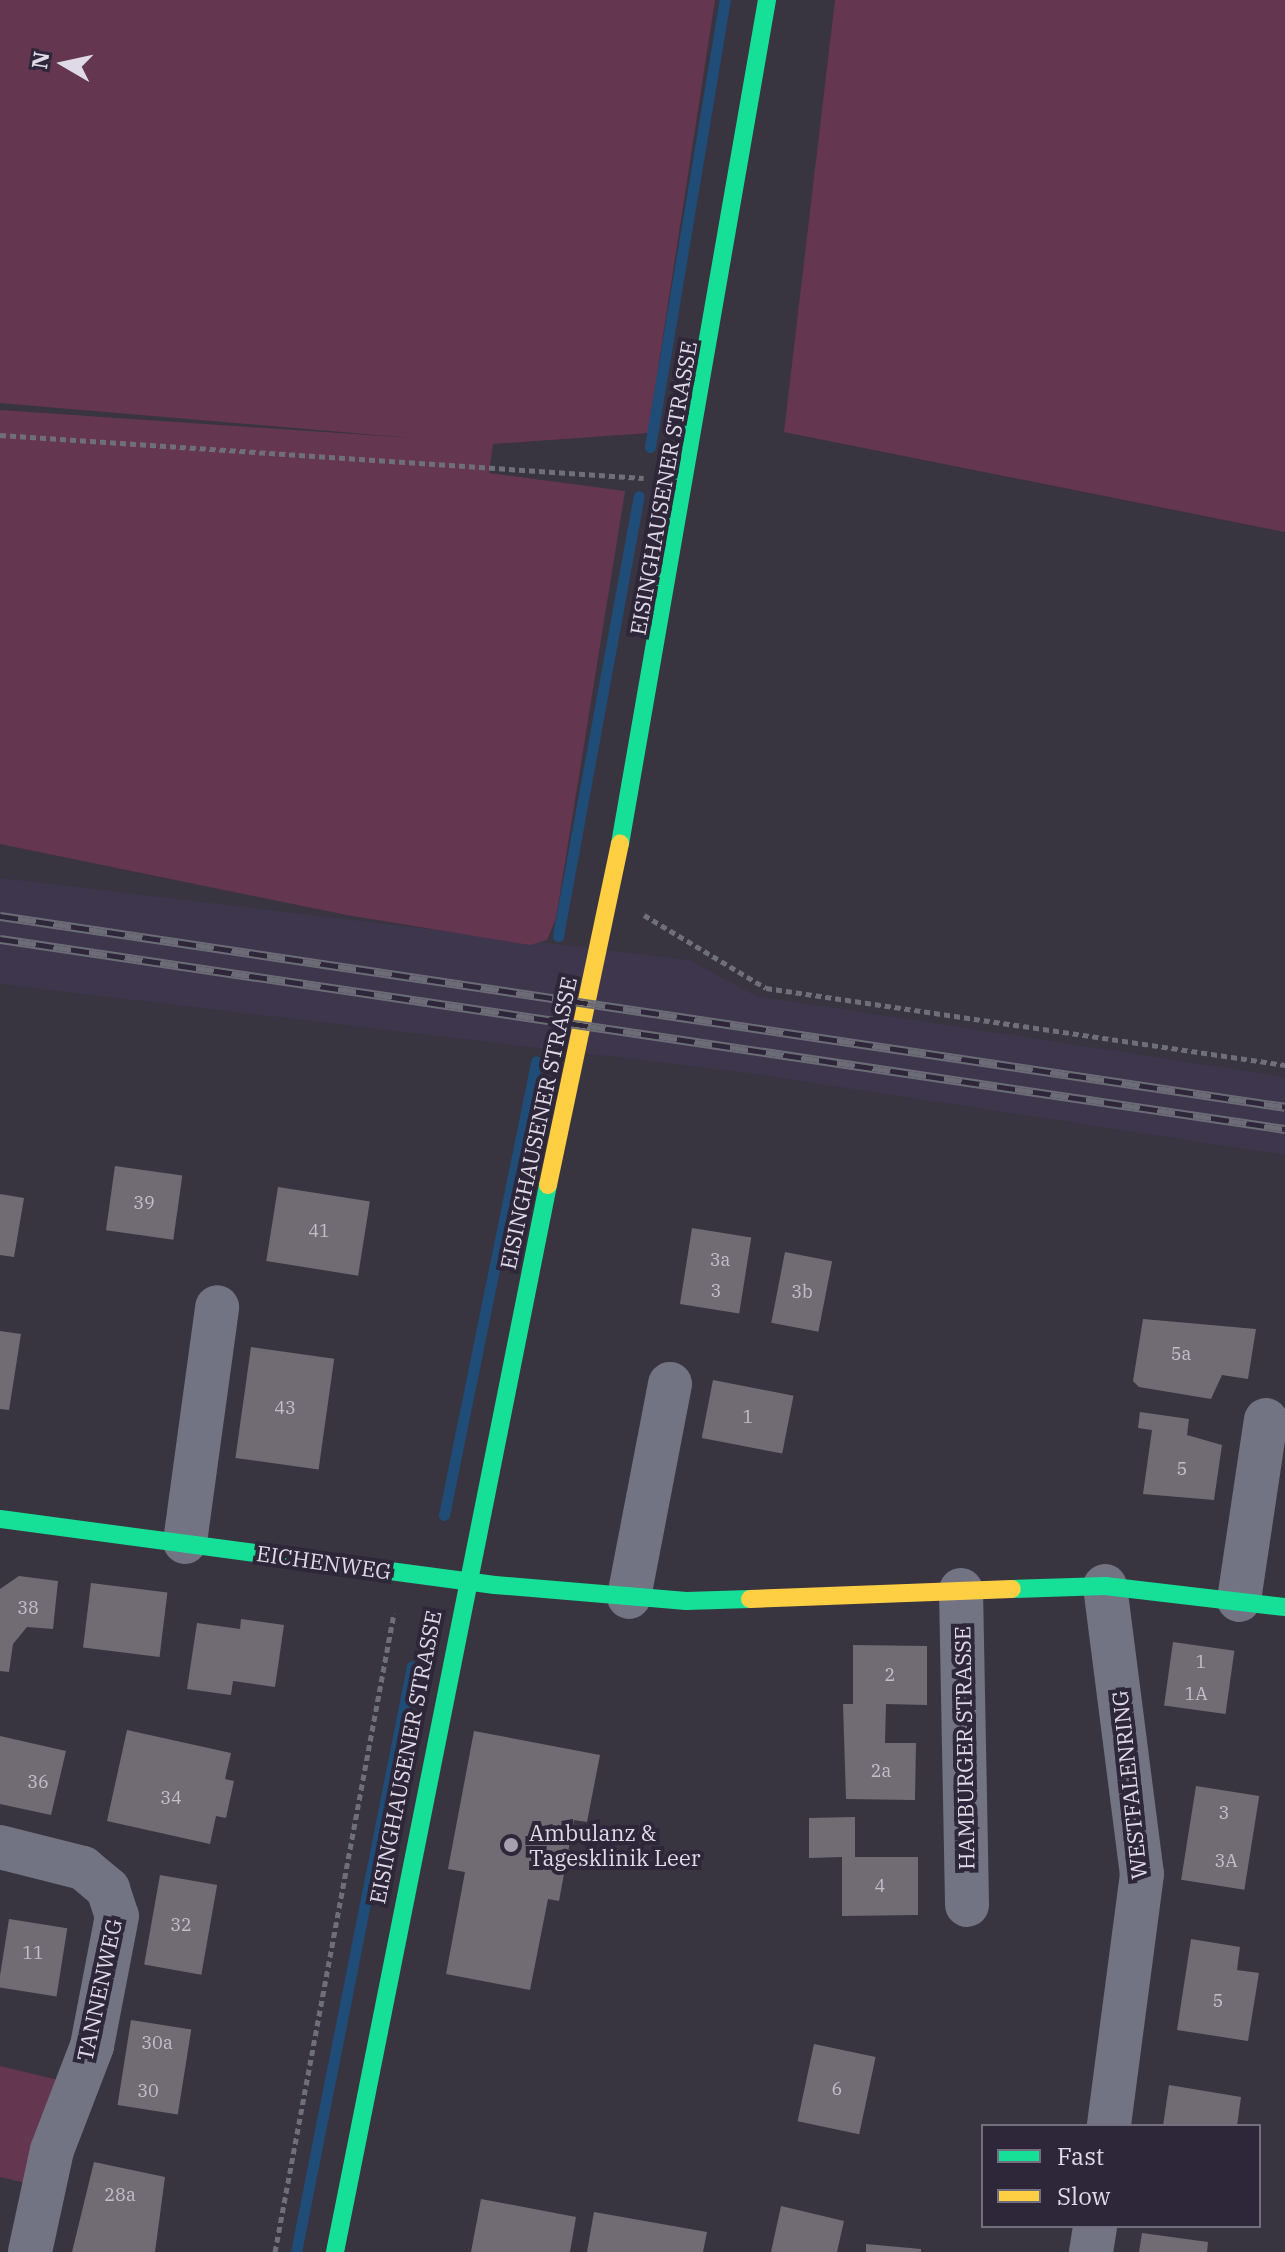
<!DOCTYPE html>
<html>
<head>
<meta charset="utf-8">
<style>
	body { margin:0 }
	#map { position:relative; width:1285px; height:2252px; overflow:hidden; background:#393540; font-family:"IBM Plex Serif",serif }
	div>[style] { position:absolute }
	.built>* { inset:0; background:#3e364d }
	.green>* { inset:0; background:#653650 }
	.stream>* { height:11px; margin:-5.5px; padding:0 5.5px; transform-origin:5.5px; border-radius:5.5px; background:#204c78 }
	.building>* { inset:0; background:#716b74; transform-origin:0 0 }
	.path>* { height:5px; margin-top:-2.5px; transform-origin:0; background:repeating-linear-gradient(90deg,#6f6f7a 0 6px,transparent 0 10px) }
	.street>* { height:44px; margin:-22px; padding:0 22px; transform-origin:22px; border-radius:22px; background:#727483 }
	.fast>* { height:18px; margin:-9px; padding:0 9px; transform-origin:9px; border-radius:9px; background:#16e098 }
	.slow>* { height:18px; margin:-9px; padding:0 9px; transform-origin:9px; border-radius:9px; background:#ffcf43 }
	.rail>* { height:9px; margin-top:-4.5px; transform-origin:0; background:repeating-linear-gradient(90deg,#2e273a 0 18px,#6c6c77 0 36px); box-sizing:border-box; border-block:2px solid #6c6c77 }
	.dots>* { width:22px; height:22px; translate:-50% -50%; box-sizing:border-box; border:4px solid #2e273a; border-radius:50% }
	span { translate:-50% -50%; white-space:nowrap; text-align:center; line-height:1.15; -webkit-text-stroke:8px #2e273a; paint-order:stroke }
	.number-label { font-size:18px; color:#c3beca }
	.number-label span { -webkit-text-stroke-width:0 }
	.street-label { font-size:22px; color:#dedae7 }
	.poi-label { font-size:22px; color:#dedae7 }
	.left { translate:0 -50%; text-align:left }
	.legend { position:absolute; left:981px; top:2124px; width:280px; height:104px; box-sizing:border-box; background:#2e273a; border:2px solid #746f7f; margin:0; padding:10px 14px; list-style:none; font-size:24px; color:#dedae7 }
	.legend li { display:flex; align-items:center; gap:16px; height:40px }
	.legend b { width:40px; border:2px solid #746f7f }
	.north { position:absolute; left:24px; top:24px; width:80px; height:80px; -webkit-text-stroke:6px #2e273a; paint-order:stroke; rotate:279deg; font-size:22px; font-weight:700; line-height:32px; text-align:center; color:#dedae7 }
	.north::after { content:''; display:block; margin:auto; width:28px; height:36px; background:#dedae7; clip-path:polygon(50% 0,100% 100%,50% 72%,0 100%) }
</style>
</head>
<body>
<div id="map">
	<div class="built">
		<i style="clip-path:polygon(0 878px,689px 960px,756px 996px,1285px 1077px,1285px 1155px,743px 1072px,0 984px)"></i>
	</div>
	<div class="green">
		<i style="clip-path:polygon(0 0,715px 0,648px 433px,493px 444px,489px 473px,625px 491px,556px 918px,547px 940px,530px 945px,347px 915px,0 844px,0 410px,412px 438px,0 403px)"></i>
		<i style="clip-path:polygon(835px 0,1285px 0,1285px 532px,784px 432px)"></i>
		<i style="clip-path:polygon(0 2066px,58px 2080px,26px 2183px,0 2177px)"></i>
	</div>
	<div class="stream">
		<i style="left:650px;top:447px;width:453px;rotate:-80.5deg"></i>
		<i style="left:558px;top:936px;width:447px;rotate:-79.6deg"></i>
		<i style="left:444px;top:1515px;width:463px;rotate:-78.5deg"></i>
		<i style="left:296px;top:2252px;width:597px;rotate:-78.8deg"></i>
	</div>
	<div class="building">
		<i style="left:115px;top:1166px;width:68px;height:65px;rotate:8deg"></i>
		<i style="left:278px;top:1187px;width:93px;height:75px;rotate:9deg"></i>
		<i style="clip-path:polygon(0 1194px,24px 1198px,14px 1257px,0 1255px)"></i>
		<i style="left:692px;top:1228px;width:60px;height:77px;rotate:9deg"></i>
		<i style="left:785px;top:1252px;width:48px;height:72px;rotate:11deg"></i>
		<i style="clip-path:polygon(1143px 1319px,1256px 1329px,1248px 1379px,1222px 1375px,1211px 1399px,1139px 1387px,1133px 1381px)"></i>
		<i style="clip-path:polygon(0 1331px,21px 1334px,9px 1410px,0 1409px)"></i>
		<i style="left:251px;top:1347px;width:84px;height:112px;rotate:8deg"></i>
		<i style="left:713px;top:1380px;width:82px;height:59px;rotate:11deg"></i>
		<i style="clip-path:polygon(1140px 1412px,1189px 1419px,1187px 1435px,1222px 1445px,1214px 1500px,1143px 1494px,1152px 1430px,1138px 1428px)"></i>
		<i style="clip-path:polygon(19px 1576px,58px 1581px,53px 1629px,27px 1627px,13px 1644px,9px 1672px,0 1671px,0 1589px)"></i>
		<i style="left:91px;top:1583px;width:77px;height:65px;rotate:7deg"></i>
		<i style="clip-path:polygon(241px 1619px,284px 1625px,275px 1687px,233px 1681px,231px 1695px,187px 1689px,197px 1623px,240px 1629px)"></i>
		<i style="left:1173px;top:1642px;width:62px;height:64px;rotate:8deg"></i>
		<i style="clip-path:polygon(853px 1645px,927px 1646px,927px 1705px,886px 1704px,885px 1743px,916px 1743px,915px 1800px,846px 1799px,843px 1704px,853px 1704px)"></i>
		<i style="clip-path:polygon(127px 1730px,231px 1753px,225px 1779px,234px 1781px,226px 1818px,216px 1816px,210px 1844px,107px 1821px)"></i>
		<i style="clip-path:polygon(474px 1731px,600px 1755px,587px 1822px,574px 1820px,559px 1901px,548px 1899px,530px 1990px,446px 1974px,465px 1872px,448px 1869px)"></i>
		<i style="clip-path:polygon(0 1736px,66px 1751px,51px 1815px,0 1804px)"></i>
		<i style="left:1196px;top:1786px;width:64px;height:95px;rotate:9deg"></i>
		<i style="clip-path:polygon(855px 1817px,855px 1857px,918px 1857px,918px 1915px,842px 1916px,842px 1857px,809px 1858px,809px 1818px)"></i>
		<i style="left:160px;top:1875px;width:58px;height:91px;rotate:10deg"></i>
		<i style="left:9px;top:1919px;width:59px;height:69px;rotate:9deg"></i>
		<i style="clip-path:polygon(1191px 1939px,1240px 1947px,1237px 1970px,1259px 1973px,1248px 2041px,1177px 2030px)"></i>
		<i style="left:131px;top:2020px;width:61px;height:86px;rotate:9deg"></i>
		<i style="left:814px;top:2044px;width:63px;height:79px;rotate:12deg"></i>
		<i style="clip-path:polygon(1169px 2085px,1241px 2097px,1237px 2126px,1163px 2126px)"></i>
		<i style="clip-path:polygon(94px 2162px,165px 2177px,155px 2252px,72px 2252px)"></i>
		<i style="clip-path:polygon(481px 2199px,576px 2217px,570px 2252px,471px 2252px)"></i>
		<i style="clip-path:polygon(781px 2206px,844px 2221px,837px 2252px,771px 2252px)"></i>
		<i style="clip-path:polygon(594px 2212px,707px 2232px,703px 2252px,587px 2252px)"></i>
		<i style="clip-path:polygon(1142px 2233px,1208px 2242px,1207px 2252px,1139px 2252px)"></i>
		<i style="clip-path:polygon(866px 2244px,921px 2249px,921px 2252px,866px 2252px)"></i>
	</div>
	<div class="path">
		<i style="left:0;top:435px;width:645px;rotate:3.82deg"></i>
		<i style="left:644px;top:915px;width:142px;rotate:30.9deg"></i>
		<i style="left:766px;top:988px;width:525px;rotate:8.44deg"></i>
		<i style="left:275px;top:2252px;width:650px;rotate:-79.45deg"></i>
	</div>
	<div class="street">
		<i style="left:185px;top:1542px;width:237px;rotate:-82.2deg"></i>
		<i style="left:1105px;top:1586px;width:290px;rotate:82.7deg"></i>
		<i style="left:1142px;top:1874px;width:254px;rotate:97.5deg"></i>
		<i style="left:961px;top:1590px;width:315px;rotate:88.9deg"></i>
		<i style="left:629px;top:1597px;width:217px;rotate:-79.1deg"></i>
		<i style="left:1239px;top:1600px;width:182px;rotate:-81.5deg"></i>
		<i style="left:0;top:1847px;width:86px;rotate:14.2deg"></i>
		<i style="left:83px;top:1868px;width:33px;rotate:40deg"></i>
		<i style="left:108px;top:1889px;width:28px;rotate:72deg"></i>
		<i style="left:117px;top:1916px;width:132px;rotate:100.9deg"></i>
		<i style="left:92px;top:2046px;width:111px;rotate:111deg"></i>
		<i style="left:52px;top:2150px;width:104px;rotate:102.2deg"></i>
		<i style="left:1091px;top:2252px;width:26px;rotate:-81deg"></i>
	</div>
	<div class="fast">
		<i style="left:620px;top:844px;width:857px;rotate:-80.12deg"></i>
		<i style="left:0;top:1519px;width:499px;rotate:7.6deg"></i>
		<i style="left:495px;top:1585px;width:192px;rotate:4.8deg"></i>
		<i style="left:686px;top:1601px;width:64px;rotate:-1.8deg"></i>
		<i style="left:1012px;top:1589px;width:93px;rotate:-1.8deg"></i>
		<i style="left:1105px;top:1586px;width:181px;rotate:6.7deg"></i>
		<i style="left:335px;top:2252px;width:1088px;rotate:-78.71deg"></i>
	</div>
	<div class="slow">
		<i style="left:548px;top:1185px;width:349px;rotate:-78.1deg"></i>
		<i style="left:750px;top:1599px;width:262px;rotate:-2.2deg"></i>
	</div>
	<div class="rail">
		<i style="left:0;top:916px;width:1299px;rotate:8.45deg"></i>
		<i style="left:0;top:939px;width:1299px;rotate:8.41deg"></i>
	</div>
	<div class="dots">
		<i style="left:511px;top:1845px;background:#a4a0ad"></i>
	</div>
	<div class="number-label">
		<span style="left:144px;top:1203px">39</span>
		<span style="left:319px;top:1231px">41</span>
		<span style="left:720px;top:1260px">3a</span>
		<span style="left:716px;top:1291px">3</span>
		<span style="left:802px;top:1292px">3b</span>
		<span style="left:1181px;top:1354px">5a</span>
		<span style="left:285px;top:1408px">43</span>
		<span style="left:748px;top:1417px">1</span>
		<span style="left:1182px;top:1469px">5</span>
		<span style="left:28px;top:1608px">38</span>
		<span style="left:1201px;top:1662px">1</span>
		<span style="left:890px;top:1675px">2</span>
		<span style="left:1196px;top:1694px">1A</span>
		<span style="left:881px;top:1771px">2a</span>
		<span style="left:38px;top:1782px">36</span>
		<span style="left:171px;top:1798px">34</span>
		<span style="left:1224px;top:1813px">3</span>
		<span style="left:1226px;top:1861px">3A</span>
		<span style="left:880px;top:1886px">4</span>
		<span style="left:181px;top:1925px">32</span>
		<span style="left:33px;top:1953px">11</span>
		<span style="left:1218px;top:2001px">5</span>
		<span style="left:157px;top:2043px">30a</span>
		<span style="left:837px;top:2089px">6</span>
		<span style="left:148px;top:2091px">30</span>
		<span style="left:120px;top:2195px">28a</span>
	</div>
	<div class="street-label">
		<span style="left:663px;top:488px;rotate:-80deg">EISINGHAUSENER STRASSE</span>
		<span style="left:538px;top:1123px;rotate:-78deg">EISINGHAUSENER STRASSE</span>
		<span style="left:324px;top:1562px;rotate:8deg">EICHENWEG</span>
		<span style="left:964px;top:1748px;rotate:-91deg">HAMBURGER STRASSE</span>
		<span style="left:405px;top:1757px;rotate:-79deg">EISINGHAUSENER STRASSE</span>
		<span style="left:1129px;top:1785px;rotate:-96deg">WESTFALENRING</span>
		<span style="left:99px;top:1990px;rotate:-78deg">TANNENWEG</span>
	</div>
	<div class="poi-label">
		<span class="left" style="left:529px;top:1845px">Ambulanz &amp;<br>Tagesklinik Leer</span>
	</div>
	<ul class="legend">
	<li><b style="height:10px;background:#16e098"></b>Fast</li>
	<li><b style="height:10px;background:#ffcf43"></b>Slow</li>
	</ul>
	<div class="north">N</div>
</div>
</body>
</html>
